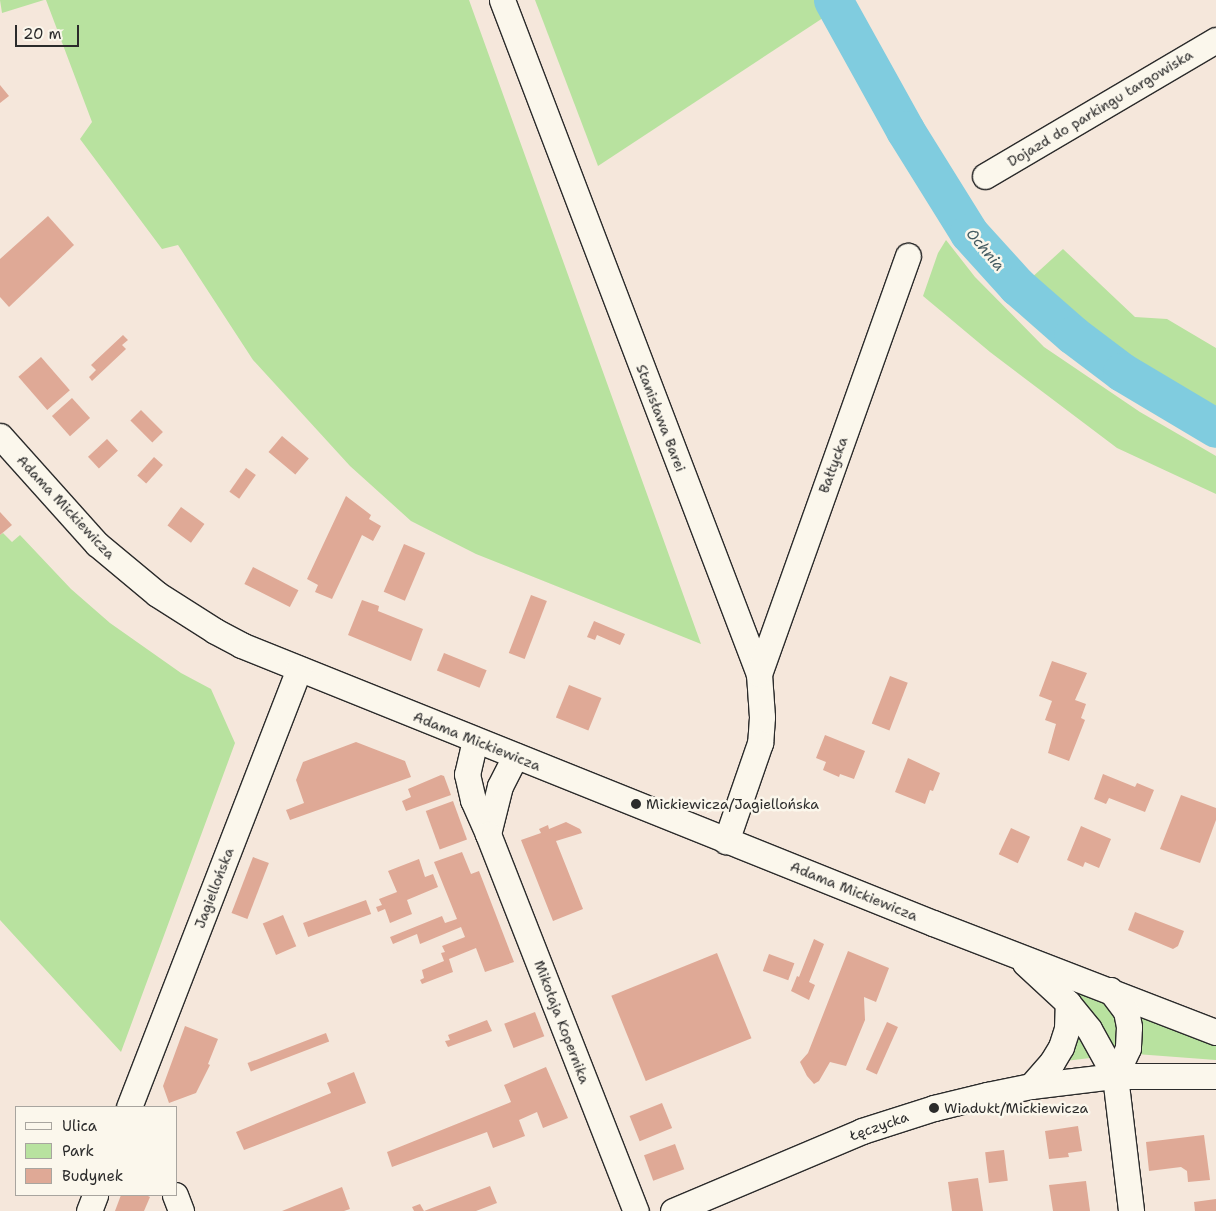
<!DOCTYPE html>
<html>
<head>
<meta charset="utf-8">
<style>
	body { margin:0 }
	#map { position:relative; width:1216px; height:1211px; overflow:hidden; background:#f5e7db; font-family:"Shantell Sans",sans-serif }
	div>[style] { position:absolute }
	.green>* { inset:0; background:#b8e29f }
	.river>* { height:39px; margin:-19.5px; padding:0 19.5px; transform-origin:19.5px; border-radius:19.5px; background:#80ccdf }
	.building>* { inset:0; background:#dfa996; transform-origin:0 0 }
	.roads { filter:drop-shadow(1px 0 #2b2b2b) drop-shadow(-1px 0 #2b2b2b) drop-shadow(0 1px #2b2b2b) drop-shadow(0 -1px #2b2b2b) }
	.minor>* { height:25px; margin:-12.5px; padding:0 12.5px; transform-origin:12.5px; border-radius:12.5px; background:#fbf7ec }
	.dots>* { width:14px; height:14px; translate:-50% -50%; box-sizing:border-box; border:2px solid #fbf7ec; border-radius:50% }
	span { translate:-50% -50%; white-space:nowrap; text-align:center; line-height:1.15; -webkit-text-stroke:5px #fbf7ec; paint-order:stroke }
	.street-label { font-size:14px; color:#2b2b2b }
	.poi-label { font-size:14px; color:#2b2b2b }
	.left { translate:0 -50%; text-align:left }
	.water-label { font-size:15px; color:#445b61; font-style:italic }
	.legend { position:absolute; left:15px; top:1106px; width:162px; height:90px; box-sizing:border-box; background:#fbf7ec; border:1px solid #a8a59f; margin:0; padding:6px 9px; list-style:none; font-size:15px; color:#2b2b2b }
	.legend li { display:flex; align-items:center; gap:10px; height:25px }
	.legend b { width:25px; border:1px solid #a8a59f }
	.scale { position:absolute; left:15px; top:25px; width:64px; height:22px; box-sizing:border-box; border:2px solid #2b2b2b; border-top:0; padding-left:6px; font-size:15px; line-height:18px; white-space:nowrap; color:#2b2b2b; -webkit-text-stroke:4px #fbf7ec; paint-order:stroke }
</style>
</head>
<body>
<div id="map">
	<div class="green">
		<i style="clip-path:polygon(0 0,44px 0,2px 13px)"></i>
		<i style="clip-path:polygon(46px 0,469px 0,701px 644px,476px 554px,411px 521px,350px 466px,253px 360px,178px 245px,162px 249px,80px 139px,92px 122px)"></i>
		<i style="clip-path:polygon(535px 0,821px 0,829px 14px,598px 166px)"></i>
		<i style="clip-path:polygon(946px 240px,975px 277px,1044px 347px,1140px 412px,1216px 456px,1216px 494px,1117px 448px,990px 352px,923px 296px,938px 253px)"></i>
		<i style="clip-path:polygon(1063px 249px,1135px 317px,1167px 319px,1216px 348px,1216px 416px,1164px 389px,1113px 354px,1068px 319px,1029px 280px)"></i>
		<i style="clip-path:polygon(3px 533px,12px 542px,20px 535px,71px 589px,110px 623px,181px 673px,211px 689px,235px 743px,121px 1052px,0 920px,0 535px)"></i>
		<i style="clip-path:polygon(1055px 978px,1101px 997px,1116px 1016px,1119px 1039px,1116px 1049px,1108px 1047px)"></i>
		<i style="clip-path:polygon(1132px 1009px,1216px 1043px,1216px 1060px,1136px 1054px)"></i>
		<i style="clip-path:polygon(1075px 1026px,1089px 1048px,1090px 1058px,1065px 1061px)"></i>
	</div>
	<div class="river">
		<i style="left:833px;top:0;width:149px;rotate:61deg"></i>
		<i style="left:905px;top:130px;width:121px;rotate:58.1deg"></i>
		<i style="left:969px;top:233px;width:72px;rotate:47.8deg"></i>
		<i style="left:1017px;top:286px;width:74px;rotate:41.2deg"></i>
		<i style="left:1073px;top:335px;width:61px;rotate:37.1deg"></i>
		<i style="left:1122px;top:372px;width:109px;rotate:30.8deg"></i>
	</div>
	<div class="building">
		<i style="clip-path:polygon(0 85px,9px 96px,0 103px)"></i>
		<i style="clip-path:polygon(48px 216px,74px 245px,9px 307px,0 297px,0 259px)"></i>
		<i style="clip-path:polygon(123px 335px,128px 340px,122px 345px,126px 349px,92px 381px,89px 377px,96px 370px,91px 365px)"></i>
		<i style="left:41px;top:357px;width:44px;height:30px;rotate:49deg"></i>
		<i style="left:72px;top:398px;width:27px;height:27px;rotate:48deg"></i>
		<i style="left:141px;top:410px;width:31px;height:15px;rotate:45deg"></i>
		<i style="left:282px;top:436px;width:35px;height:21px;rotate:40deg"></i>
		<i style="left:107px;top:439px;width:16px;height:26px;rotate:47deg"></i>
		<i style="left:154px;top:457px;width:12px;height:25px;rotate:42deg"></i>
		<i style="left:246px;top:468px;width:12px;height:29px;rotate:35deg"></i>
		<i style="clip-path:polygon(346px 496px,371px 515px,369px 519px,381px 526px,373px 541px,362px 535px,332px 599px,315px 592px,318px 585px,307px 579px)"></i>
		<i style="left:181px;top:507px;width:29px;height:23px;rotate:36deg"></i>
		<i style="clip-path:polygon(0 512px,12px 525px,0 535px)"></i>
		<i style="left:404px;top:544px;width:23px;height:52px;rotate:23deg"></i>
		<i style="left:253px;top:567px;width:51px;height:19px;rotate:27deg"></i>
		<i style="left:531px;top:595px;width:17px;height:62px;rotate:21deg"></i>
		<i style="clip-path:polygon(362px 600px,379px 606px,378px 611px,423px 629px,411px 661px,348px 635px)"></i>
		<i style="clip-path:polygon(594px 621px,625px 634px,620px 645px,597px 635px,595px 640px,587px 637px)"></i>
		<i style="left:444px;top:653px;width:46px;height:19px;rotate:22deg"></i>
		<i style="clip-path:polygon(1052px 661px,1087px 673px,1075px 700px,1086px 704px,1081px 718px,1085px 720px,1069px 761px,1048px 753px,1056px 724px,1045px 720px,1052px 701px,1039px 696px)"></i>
		<i style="left:890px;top:676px;width:19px;height:51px;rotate:21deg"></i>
		<i style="left:569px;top:685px;width:35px;height:35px;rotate:22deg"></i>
		<i style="clip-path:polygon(825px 735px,865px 751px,854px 779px,840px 774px,839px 777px,823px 770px,826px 762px,816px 758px)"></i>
		<i style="clip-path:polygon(356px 742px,405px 761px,411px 777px,290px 820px,286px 810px,304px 803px,296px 780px,303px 762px)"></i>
		<i style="clip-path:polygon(908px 758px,940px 773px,933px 791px,930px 790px,925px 804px,895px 792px)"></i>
		<i style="clip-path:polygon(1103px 774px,1135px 787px,1137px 783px,1154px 790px,1145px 812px,1109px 798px,1106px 804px,1094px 799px)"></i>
		<i style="clip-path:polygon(441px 775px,444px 776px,451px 795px,406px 811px,402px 801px,411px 797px,408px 789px)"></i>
		<i style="clip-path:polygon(1181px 795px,1216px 808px,1216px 820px,1200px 863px,1160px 849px)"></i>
		<i style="left:453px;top:801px;width:41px;height:29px;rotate:70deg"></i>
		<i style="clip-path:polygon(566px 822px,580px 829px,582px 833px,556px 841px,583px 909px,553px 921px,521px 840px,541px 833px,539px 829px,548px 825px,549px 829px)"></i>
		<i style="clip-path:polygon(1081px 826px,1111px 839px,1099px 868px,1085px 862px,1083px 867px,1067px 860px)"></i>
		<i style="left:1011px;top:828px;width:21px;height:29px;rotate:25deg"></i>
		<i style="clip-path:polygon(462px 852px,471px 874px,479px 871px,514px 962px,485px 972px,476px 948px,449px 959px,453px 972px,422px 984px,420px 980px,424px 978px,422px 970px,444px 961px,441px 953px,445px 952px,442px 946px,465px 937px,461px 927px,420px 944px,417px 934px,393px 944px,390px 937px,442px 916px,445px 923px,457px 919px,434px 862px)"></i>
		<i style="left:253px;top:857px;width:17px;height:60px;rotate:21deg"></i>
		<i style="clip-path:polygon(419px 859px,425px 877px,433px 874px,438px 887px,407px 900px,412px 914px,390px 923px,385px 909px,378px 912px,376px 907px,382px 905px,379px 899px,397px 892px,388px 871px)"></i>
		<i style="left:366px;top:900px;width:15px;height:67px;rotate:70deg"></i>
		<i style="clip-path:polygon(1135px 912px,1184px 931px,1178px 946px,1173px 949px,1128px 930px)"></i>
		<i style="left:283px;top:915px;width:34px;height:22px;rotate:67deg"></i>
		<i style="clip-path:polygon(814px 939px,824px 944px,809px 982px,815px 985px,809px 1000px,791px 991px,797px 976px,799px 977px)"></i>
		<i style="clip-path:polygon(848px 951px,889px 968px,876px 1002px,864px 997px,865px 1020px,846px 1066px,830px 1062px,819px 1081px,814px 1084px,807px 1076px,800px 1062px,808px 1053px)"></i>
		<i style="left:717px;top:953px;width:92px;height:114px;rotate:68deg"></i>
		<i style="left:769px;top:954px;width:27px;height:18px;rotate:20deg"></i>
		<i style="left:535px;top:1012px;width:26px;height:33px;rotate:69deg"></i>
		<i style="clip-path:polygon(487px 1020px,492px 1031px,448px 1047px,445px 1041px,450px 1040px,448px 1035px)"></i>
		<i style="left:887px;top:1022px;width:12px;height:52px;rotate:24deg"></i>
		<i style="clip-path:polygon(185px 1026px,218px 1039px,208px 1064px,210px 1065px,196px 1093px,169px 1103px,163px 1086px)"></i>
		<i style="left:326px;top:1033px;width:9px;height:84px;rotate:69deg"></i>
		<i style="clip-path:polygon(546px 1067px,568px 1118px,543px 1128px,537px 1112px,519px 1120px,525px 1136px,493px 1148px,487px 1132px,392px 1167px,387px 1152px,511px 1102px,504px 1085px)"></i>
		<i style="clip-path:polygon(354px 1072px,366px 1103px,244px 1150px,236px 1132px,331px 1093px,327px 1083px)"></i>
		<i style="left:662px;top:1103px;width:27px;height:35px;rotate:68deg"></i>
		<i style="clip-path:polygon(1078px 1126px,1082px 1151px,1068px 1153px,1069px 1157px,1049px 1159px,1045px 1131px)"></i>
		<i style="clip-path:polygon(1204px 1135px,1210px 1180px,1188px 1182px,1187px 1171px,1181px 1167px,1149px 1171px,1146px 1142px)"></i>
		<i style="left:675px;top:1144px;width:27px;height:33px;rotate:70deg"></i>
		<i style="left:1004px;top:1150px;width:31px;height:19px;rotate:83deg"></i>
		<i style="clip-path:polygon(978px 1178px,983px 1211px,952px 1211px,948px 1182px)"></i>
		<i style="clip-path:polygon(1086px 1181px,1090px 1211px,1053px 1211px,1049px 1185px)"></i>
		<i style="clip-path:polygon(490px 1186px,497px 1203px,476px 1211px,414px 1211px,412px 1207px,420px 1204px,424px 1211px)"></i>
		<i style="clip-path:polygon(342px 1187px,350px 1209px,344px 1211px,282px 1211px)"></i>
		<i style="clip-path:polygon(121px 1195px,146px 1195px,150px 1197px,144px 1211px,115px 1211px)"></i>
		<i style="clip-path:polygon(1216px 1199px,1216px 1211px,1195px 1211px,1194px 1202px)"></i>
	</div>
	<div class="roads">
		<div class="minor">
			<i style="left:502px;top:0;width:721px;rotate:69.13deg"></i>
			<i style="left:759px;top:674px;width:43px;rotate:86deg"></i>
			<i style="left:762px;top:717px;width:26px;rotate:94deg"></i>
			<i style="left:760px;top:743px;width:104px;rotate:109.1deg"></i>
			<i style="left:985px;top:176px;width:268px;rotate:-30.5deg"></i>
			<i style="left:0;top:436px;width:145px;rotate:48.1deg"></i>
			<i style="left:97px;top:544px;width:78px;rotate:39.8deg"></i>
			<i style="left:157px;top:594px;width:69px;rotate:32.5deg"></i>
			<i style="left:215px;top:631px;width:30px;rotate:28deg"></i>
			<i style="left:241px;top:645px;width:746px;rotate:21.89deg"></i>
			<i style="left:933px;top:923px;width:303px;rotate:21.1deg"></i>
			<i style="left:759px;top:674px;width:444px;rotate:-70.4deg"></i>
			<i style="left:475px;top:740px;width:35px;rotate:103deg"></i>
			<i style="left:467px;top:774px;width:27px;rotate:77deg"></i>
			<i style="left:473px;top:800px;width:37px;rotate:66deg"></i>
			<i style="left:488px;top:834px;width:49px;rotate:-76deg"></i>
			<i style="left:500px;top:786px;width:34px;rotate:-63deg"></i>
			<i style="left:488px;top:834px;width:405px;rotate:68.6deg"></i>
			<i style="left:1025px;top:963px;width:59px;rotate:42.9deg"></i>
			<i style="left:1068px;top:1003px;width:33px;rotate:51deg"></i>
			<i style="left:1089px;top:1029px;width:54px;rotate:61deg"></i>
			<i style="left:1115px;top:1076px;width:136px;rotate:83.2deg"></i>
			<i style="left:1110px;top:990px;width:26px;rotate:53deg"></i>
			<i style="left:1126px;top:1011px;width:16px;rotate:79deg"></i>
			<i style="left:1129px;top:1027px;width:21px;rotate:93deg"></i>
			<i style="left:1128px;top:1048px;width:31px;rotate:115deg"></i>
			<i style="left:1031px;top:1086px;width:32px;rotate:-49deg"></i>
			<i style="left:1052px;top:1062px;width:17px;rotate:-59deg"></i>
			<i style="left:1061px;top:1047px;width:20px;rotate:-72deg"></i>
			<i style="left:1067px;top:1028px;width:25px;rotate:-88deg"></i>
			<i style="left:129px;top:1107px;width:470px;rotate:-68.8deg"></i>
			<i style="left:175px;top:1195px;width:17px;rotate:69deg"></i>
			<i style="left:89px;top:1211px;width:17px;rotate:-69deg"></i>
			<i style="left:673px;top:1211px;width:205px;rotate:-22.9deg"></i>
			<i style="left:862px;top:1131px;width:76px;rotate:-17.7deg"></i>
			<i style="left:934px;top:1108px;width:55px;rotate:-13.8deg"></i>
			<i style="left:987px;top:1095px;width:45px;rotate:-11.6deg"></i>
			<i style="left:1031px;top:1086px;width:85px;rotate:-6.8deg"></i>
			<i style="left:1115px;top:1076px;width:101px"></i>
		</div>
	</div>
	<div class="dots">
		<i style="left:636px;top:804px;background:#2b2b2b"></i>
		<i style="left:934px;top:1108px;background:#2b2b2b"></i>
	</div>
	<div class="street-label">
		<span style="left:1100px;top:108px;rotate:-31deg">Dojazd do parkingu targowiska</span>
		<span style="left:661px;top:418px;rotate:69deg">Stanisława Barei</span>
		<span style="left:833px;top:465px;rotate:-70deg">Bałtycka</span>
		<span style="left:66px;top:507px;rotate:47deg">Adama Mickiewicza</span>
		<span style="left:477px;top:741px;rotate:22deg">Adama Mickiewicza</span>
		<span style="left:214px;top:888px;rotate:-69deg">Jagiellońska</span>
		<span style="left:854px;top:891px;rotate:22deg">Adama Mickiewicza</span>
		<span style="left:562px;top:1022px;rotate:69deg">Mikołaja Kopernika</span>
		<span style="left:879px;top:1126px;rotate:-19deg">Łęczycka</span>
	</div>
	<div class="poi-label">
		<span class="left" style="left:646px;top:804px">Mickiewicza/Jagiellońska</span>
		<span class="left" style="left:944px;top:1108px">Wiadukt/Mickiewicza</span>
	</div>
	<div class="water-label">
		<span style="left:985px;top:250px;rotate:50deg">Ochnia</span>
	</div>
	<ul class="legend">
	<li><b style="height:6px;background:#fbf7ec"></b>Ulica</li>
	<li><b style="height:14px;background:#b8e29f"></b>Park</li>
	<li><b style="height:14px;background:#dfa996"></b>Budynek</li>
	</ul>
	<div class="scale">20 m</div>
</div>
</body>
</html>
